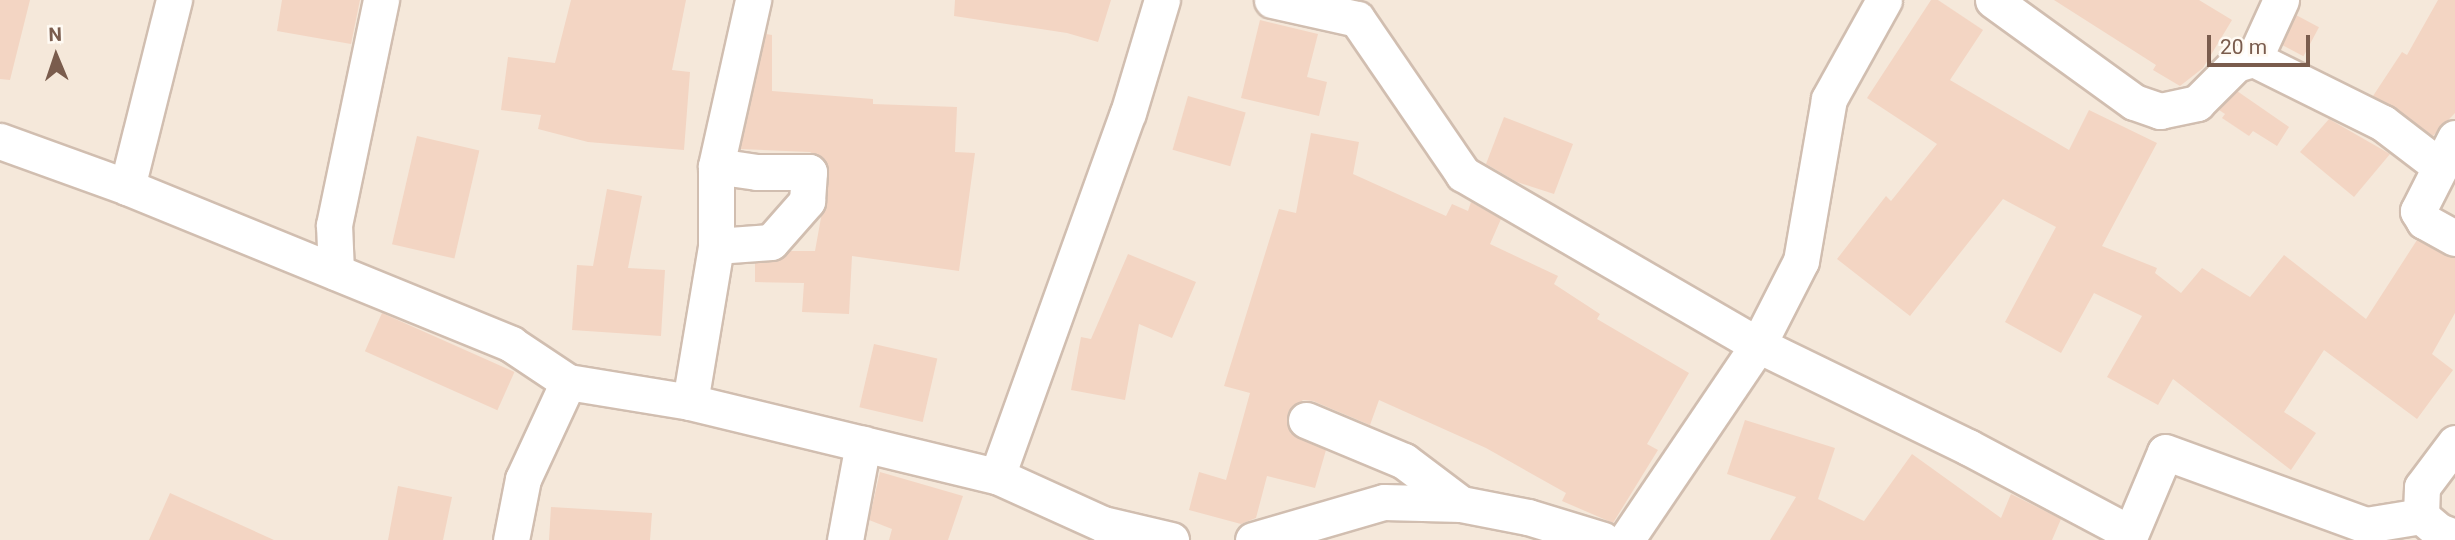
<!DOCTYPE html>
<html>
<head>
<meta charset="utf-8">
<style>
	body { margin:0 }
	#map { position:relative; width:2455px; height:540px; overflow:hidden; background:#fdf6ec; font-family:Roboto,sans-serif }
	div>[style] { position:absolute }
	.residential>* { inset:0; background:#f5e8da; transform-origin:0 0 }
	.building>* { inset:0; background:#f3d5c3; transform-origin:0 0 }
	.roads { filter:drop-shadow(2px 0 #d1beb0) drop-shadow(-2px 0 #d1beb0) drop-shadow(0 2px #d1beb0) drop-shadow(0 -2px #d1beb0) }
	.street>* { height:35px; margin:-17.5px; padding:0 17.5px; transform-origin:17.5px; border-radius:17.5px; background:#fff }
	span { translate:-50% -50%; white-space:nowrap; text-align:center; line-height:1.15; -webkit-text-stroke:5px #fffaf3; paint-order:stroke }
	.north { position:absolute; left:21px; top:21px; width:70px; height:70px; -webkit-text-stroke:5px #fffaf3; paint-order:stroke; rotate:358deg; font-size:19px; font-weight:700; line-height:28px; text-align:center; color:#7a5c4d }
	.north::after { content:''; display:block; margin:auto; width:24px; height:32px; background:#7a5c4d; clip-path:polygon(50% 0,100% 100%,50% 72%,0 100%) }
	.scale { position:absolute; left:2207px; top:35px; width:103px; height:32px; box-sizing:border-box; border:4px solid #7a5c4d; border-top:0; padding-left:9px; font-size:21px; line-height:24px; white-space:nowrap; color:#7a5c4d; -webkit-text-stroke:5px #fffaf3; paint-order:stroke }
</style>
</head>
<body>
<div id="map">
	<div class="residential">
		<i style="left:0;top:0;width:2455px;height:540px"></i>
	</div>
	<div class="building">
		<i style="clip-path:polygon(0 0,30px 0,10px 80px,0 79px)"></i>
		<i style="clip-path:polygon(282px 0,360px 0,351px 44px,277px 31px)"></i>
		<i style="clip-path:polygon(571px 0,686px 0,672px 70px,690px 72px,684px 150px,588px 142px,538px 129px,541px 115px,501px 110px,508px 57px,555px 63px)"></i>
		<i style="clip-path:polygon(955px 0,1111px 0,1098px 42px,1067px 33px,954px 16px)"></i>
		<i style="clip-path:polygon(1931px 0,1938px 0,1983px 30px,1950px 80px,2069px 150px,2089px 110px,2157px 143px,2102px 246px,2157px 268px,2155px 273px,2181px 293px,2202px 268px,2250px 297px,2284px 255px,2366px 319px,2417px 240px,2455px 258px,2455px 313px,2432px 354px,2453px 370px,2417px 419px,2324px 350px,2284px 412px,2316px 433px,2291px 470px,2173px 379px,2158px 405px,2107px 377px,2142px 316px,2094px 293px,2061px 353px,2005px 322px,2056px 227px,2003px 199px,1910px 316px,1837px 259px,1886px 196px,1891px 201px,1937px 144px,1867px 98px)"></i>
		<i style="clip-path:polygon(2054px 0,2199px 0,2232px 20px,2203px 68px,2180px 86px,2153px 70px,2156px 65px)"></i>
		<i style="clip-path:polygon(2438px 0,2455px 0,2455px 113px,2433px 136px,2373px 96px,2402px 52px,2407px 55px)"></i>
		<i style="left:2296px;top:15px;width:26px;height:33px;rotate:28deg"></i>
		<i style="clip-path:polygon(1260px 20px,1318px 34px,1307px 77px,1327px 82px,1319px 116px,1241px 98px)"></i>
		<i style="clip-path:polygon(766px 34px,772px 35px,772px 91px,873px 99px,873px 104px,957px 107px,955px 152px,975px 153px,959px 271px,852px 256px,849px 314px,802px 312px,804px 283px,755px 282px,755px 263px,773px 262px,790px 251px,815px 251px,829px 173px,826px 162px,810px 152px,740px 149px)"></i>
		<i style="clip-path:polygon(2237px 91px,2289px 127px,2277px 146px,2253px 131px,2249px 136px,2222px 118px,2225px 114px,2219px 110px)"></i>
		<i style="left:1188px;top:96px;width:60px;height:56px;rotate:16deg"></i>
		<i style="clip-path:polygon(1504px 117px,1573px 144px,1554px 194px,1517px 182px,1486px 164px)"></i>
		<i style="clip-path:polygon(2329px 119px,2390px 154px,2354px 197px,2300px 152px)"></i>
		<i style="clip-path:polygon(1311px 133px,1359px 142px,1353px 174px,1446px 216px,1452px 204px,1468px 211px,1471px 202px,1501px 219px,1490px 244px,1558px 276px,1554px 284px,1600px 314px,1597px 319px,1689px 373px,1647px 444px,1658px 450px,1613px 523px,1562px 501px,1566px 493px,1486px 448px,1379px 400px,1370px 425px,1313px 401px,1303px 400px,1288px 412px,1290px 433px,1326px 450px,1315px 488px,1267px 476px,1256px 518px,1241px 524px,1189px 510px,1199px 472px,1226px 480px,1250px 393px,1224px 386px,1279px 209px,1296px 213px)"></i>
		<i style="left:417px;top:136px;width:64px;height:111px;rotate:13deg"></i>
		<i style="clip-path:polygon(607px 189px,642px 196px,628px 268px,665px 270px,661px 336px,572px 330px,577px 265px,593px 266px)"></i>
		<i style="clip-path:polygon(1128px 254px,1196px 282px,1172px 338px,1139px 324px,1125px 400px,1071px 390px,1081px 337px,1091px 339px)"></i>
		<i style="left:382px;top:313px;width:145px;height:42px;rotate:24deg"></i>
		<i style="left:874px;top:344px;width:65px;height:65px;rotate:13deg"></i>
		<i style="clip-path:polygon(1745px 420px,1835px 448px,1818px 499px,1864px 521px,1912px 454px,2001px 518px,2011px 494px,2061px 519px,2052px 540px,1770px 540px,1796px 497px,1727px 474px)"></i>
		<i style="clip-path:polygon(880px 472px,963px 496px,948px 540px,889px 540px,892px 529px,869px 520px)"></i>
		<i style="clip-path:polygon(398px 486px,452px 497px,443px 540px,388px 540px)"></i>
		<i style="clip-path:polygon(170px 493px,274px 540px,149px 540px)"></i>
		<i style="clip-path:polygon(551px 507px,652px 513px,650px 540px,549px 540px)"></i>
	</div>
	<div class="roads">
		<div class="street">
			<i style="left:1272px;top:0;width:87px;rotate:12.6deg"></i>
			<i style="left:1357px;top:19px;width:188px;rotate:55.6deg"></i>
			<i style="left:1463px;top:174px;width:341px;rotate:30.1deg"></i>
			<i style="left:1758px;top:345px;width:233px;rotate:25.9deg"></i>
			<i style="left:1968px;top:447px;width:183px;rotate:28deg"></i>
			<i style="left:1993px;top:0;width:174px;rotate:35.9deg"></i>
			<i style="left:2134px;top:102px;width:28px;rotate:19deg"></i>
			<i style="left:2160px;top:111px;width:38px;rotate:-12deg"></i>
			<i style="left:2197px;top:103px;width:55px;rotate:-45deg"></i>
			<i style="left:2236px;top:64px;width:19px;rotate:-16deg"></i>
			<i style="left:2254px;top:59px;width:65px;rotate:-65.4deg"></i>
			<i style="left:2254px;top:59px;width:144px;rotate:26.4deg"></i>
			<i style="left:2383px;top:123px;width:71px;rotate:37.5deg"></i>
			<i style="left:2455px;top:138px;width:82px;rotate:116.9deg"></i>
			<i style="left:2418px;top:211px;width:12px;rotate:59deg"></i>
			<i style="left:2424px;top:221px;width:35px;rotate:29deg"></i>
			<i style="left:0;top:141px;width:135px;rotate:19.9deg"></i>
			<i style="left:127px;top:187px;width:415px;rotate:22.2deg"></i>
			<i style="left:511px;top:344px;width:69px;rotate:33.7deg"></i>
			<i style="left:568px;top:382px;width:124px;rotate:9.3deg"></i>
			<i style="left:690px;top:402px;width:316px;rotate:13.6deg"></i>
			<i style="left:997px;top:476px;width:116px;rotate:24.4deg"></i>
			<i style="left:1103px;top:524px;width:70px;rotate:13.2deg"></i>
			<i style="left:127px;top:187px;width:193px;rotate:-75.9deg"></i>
			<i style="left:716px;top:246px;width:55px;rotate:-4.2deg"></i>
			<i style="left:771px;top:242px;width:55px;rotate:-48.7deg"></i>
			<i style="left:807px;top:201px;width:29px;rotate:-86deg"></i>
			<i style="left:809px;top:172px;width:52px;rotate:180deg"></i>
			<i style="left:757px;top:172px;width:41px;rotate:-171.7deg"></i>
			<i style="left:336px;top:272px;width:47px;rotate:-92.4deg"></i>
			<i style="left:334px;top:225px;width:230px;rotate:-78.2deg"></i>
			<i style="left:690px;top:402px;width:158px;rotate:-80.5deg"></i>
			<i style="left:716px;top:246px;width:80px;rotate:-90deg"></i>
			<i style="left:716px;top:166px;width:170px;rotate:-77.4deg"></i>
			<i style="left:1306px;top:420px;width:106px;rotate:22.7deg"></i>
			<i style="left:1404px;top:461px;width:71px;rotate:37deg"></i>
			<i style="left:2455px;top:443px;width:55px;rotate:126.9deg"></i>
			<i style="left:2422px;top:487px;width:29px;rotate:92deg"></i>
			<i style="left:2421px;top:516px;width:23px;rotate:40deg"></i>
			<i style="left:2439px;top:531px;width:17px;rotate:21deg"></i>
			<i style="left:997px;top:476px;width:386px;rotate:-70.2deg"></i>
			<i style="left:1128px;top:113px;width:118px;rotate:-73.3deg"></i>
			<i style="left:511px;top:540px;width:62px;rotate:-78.9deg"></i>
			<i style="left:523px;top:479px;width:107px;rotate:-65.1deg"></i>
			<i style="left:845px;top:540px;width:98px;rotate:-79.4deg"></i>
			<i style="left:1253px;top:540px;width:136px;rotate:-16.2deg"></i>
			<i style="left:1384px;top:502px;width:77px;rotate:1.5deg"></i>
			<i style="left:1461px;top:504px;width:68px;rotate:11deg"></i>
			<i style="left:1528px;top:517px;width:78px;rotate:17deg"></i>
			<i style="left:1626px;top:540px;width:235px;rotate:-55.9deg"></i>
			<i style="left:1758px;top:345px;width:94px;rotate:-62.9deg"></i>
			<i style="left:1801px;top:261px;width:164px;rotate:-80.2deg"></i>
			<i style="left:1829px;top:99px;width:113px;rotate:-60.9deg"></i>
			<i style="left:2128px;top:540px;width:95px;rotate:-67.2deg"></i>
			<i style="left:2165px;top:452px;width:214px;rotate:20deg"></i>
			<i style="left:2366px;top:525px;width:56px;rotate:-9.3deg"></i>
		</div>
	</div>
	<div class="north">N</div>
	<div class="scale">20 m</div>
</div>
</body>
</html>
